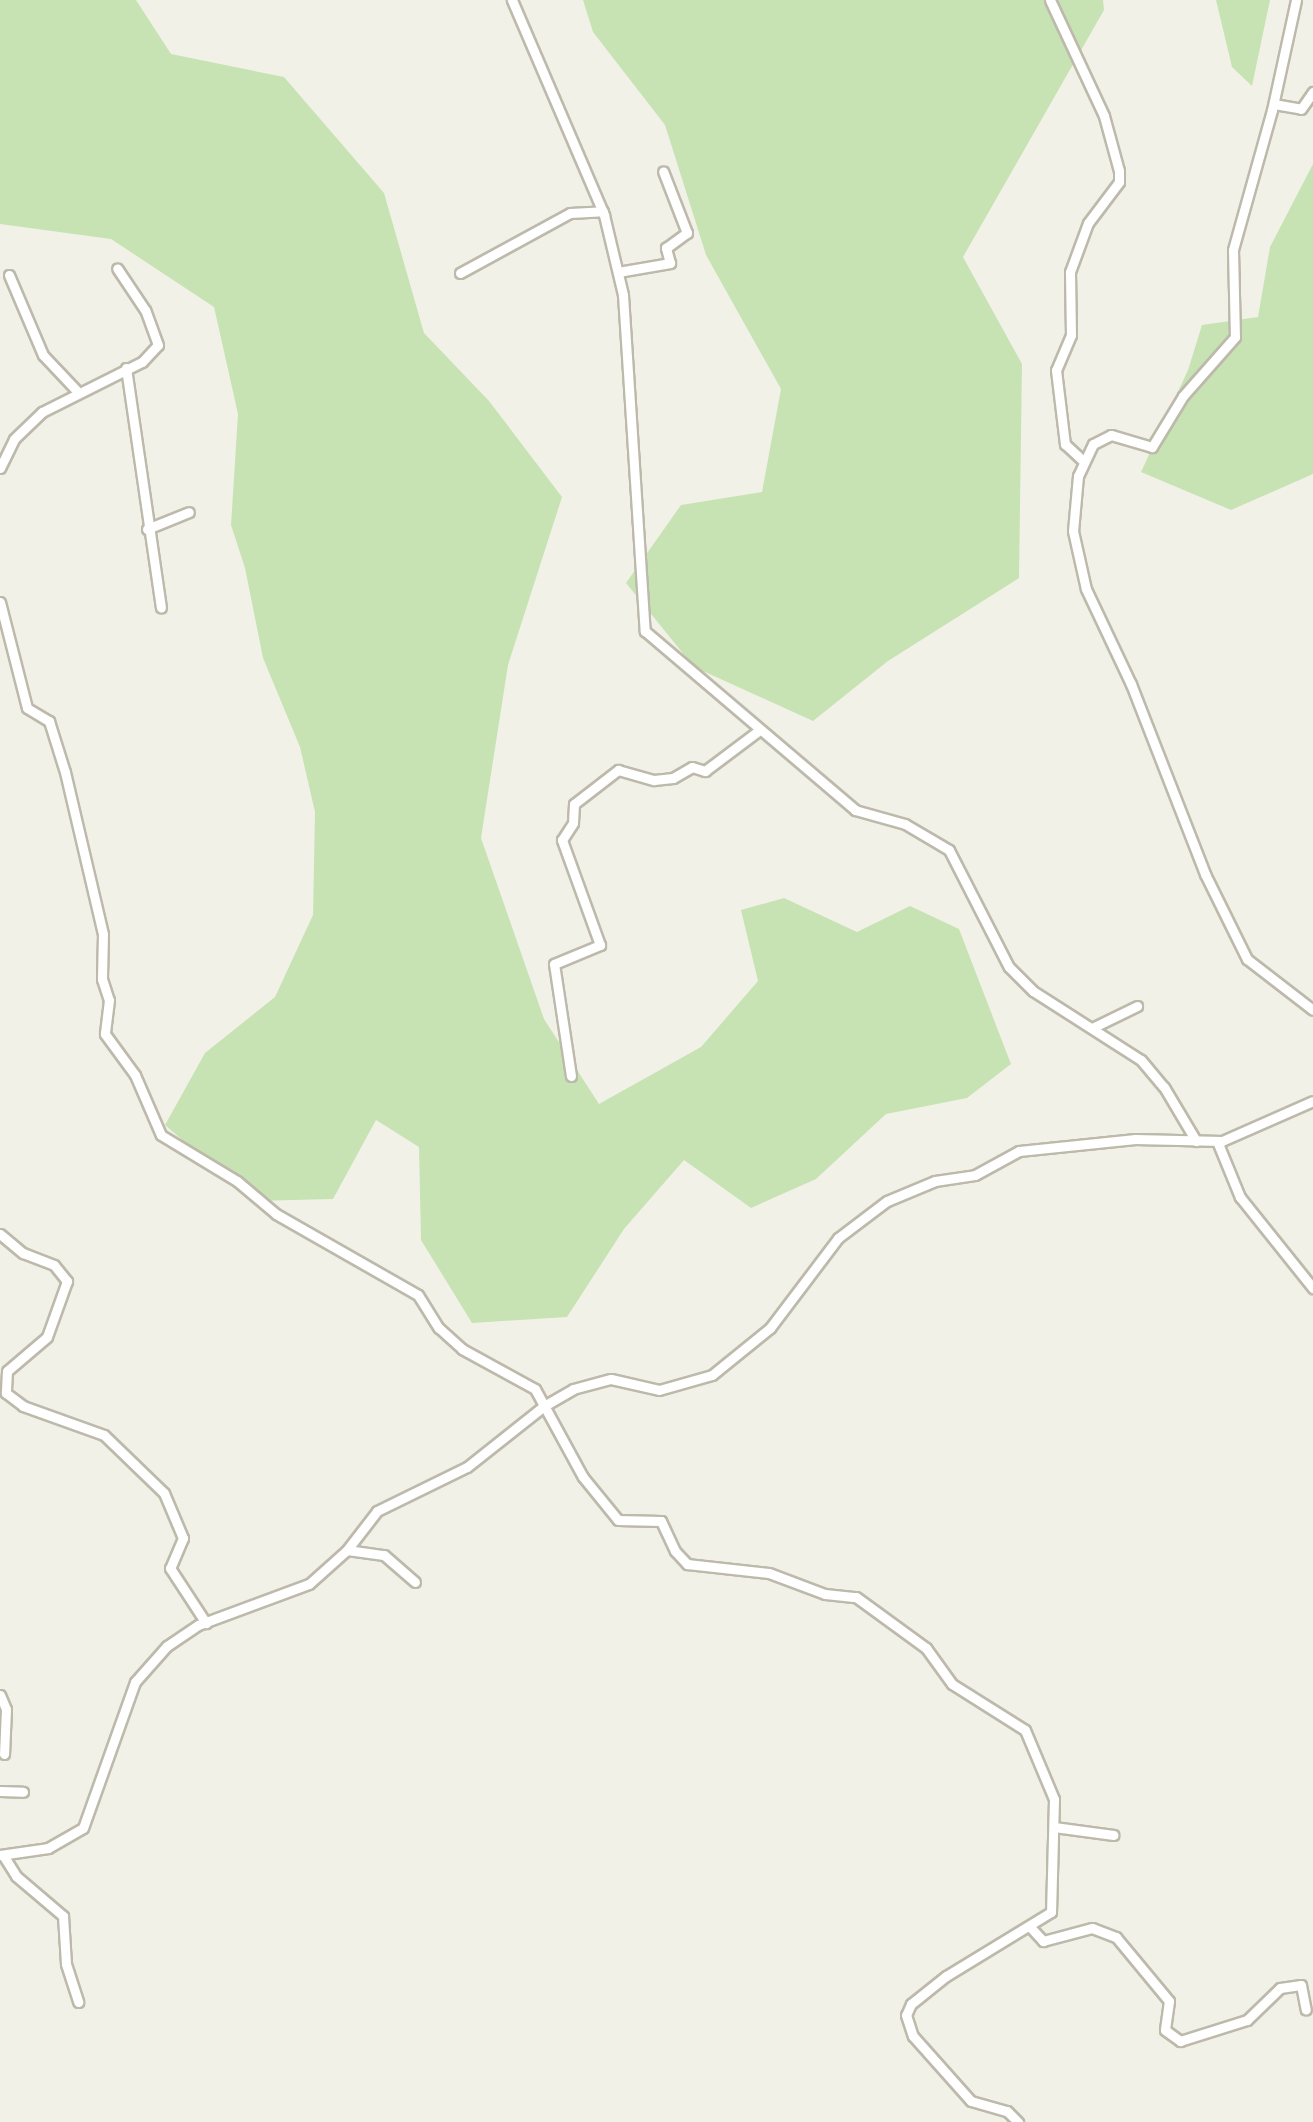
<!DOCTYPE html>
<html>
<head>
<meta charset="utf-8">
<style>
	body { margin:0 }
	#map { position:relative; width:1313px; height:2122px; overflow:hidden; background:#f2f1e8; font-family:"DM Sans",sans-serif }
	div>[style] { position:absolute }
	.green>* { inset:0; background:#c7e3b4 }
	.roads { filter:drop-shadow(2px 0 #bdb9ab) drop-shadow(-2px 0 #bdb9ab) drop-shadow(0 2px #bdb9ab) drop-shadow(0 -2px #bdb9ab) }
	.minor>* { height:9px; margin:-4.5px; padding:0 4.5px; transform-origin:4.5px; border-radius:4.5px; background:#fff }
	span { translate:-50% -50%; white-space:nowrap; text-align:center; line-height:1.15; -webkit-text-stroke:6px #fff; paint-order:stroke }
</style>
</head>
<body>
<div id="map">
	<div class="green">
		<i style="clip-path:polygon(0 0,136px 0,171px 54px,284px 77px,384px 193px,424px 333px,489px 401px,562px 497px,508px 665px,481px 838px,544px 1019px,599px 1104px,701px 1047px,758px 981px,741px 910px,784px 898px,857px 932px,910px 906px,959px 929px,1011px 1064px,967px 1098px,886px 1114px,816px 1179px,751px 1208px,684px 1160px,624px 1229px,567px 1317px,472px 1323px,421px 1240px,419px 1147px,376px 1120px,333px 1199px,253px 1201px,165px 1125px,205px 1053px,275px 997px,313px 915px,315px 812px,300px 747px,263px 658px,245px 568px,231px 525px,238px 414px,214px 307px,111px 239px,0 224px)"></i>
		<i style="clip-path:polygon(583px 0,1103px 0,1104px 10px,963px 257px,1022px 364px,1019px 578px,888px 661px,813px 721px,694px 667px,626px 583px,681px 505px,762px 492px,781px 389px,706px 255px,665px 125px,593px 32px)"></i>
		<i style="clip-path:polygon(1216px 0,1270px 0,1252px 86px,1232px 67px)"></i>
		<i style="clip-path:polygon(1313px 164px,1313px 474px,1231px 510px,1141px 472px,1188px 370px,1202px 325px,1258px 317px,1270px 247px)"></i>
	</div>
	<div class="roads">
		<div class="minor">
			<i style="left:512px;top:0;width:234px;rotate:66.8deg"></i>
			<i style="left:604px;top:215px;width:82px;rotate:76.6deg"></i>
			<i style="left:623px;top:295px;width:337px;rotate:86.3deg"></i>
			<i style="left:645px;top:631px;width:276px;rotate:40.4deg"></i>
			<i style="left:855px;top:810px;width:52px;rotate:15.6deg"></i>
			<i style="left:905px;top:824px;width:51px;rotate:30.6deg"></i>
			<i style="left:949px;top:850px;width:131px;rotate:62.9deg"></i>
			<i style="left:1009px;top:967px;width:34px;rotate:45deg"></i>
			<i style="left:1033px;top:991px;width:128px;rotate:32.6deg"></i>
			<i style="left:1141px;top:1060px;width:35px;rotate:50deg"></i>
			<i style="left:1164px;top:1087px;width:63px;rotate:59.3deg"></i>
			<i style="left:1050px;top:0;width:128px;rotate:65deg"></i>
			<i style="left:1104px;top:116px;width:57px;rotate:74.7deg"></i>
			<i style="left:1119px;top:171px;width:11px;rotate:90deg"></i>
			<i style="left:1119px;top:182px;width:51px;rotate:127.1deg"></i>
			<i style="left:1088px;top:223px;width:52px;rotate:110.2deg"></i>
			<i style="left:1070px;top:272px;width:63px;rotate:89.1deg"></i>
			<i style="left:1071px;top:335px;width:38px;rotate:113deg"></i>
			<i style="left:1056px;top:370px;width:75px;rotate:83.1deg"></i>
			<i style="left:1065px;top:444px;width:25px;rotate:43deg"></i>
			<i style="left:1296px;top:0;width:113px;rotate:102.3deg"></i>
			<i style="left:1272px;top:110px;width:145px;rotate:105.6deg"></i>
			<i style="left:1233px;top:250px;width:87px;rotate:88.7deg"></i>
			<i style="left:1235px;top:337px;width:79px;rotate:131.4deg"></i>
			<i style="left:1183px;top:396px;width:60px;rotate:121.3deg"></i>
			<i style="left:1152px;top:447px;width:43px;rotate:-163.7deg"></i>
			<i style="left:1111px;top:435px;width:20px;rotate:153deg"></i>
			<i style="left:1093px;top:444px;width:35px;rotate:115deg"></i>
			<i style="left:1078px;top:476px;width:55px;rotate:95.2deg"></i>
			<i style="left:1073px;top:531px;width:59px;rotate:77.4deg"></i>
			<i style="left:1086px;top:589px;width:105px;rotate:64.7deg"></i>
			<i style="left:1131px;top:684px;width:204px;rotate:68.7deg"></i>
			<i style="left:1205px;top:874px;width:95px;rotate:63.7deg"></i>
			<i style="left:1247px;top:959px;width:83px;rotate:37.7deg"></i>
			<i style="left:1274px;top:104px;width:27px;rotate:10deg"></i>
			<i style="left:1301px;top:109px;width:21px;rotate:-55deg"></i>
			<i style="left:618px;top:272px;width:53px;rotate:-9.8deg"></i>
			<i style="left:670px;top:263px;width:16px;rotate:-105deg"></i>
			<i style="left:666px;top:248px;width:26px;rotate:-36deg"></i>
			<i style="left:687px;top:233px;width:66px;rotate:-111.2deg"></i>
			<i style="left:460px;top:273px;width:125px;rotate:-28.6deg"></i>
			<i style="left:570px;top:213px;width:33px;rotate:-3deg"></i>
			<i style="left:9px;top:275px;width:87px;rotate:67deg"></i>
			<i style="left:43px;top:355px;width:50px;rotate:46.6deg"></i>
			<i style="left:126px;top:368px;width:242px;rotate:81.7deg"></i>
			<i style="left:0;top:468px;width:32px;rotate:-64deg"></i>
			<i style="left:14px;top:439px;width:39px;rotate:-44deg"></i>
			<i style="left:42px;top:412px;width:112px;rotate:-26.6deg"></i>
			<i style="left:142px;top:362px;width:23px;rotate:-47deg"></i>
			<i style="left:158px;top:345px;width:37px;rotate:-110deg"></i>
			<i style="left:145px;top:310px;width:50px;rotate:-123.7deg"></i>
			<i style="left:147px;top:529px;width:45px;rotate:-22deg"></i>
			<i style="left:0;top:602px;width:109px;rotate:75.7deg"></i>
			<i style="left:27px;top:708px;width:26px;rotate:31deg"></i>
			<i style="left:49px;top:721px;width:53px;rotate:72.6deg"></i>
			<i style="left:65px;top:772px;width:166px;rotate:76.8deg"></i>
			<i style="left:103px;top:934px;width:45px;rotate:91.3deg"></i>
			<i style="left:102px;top:979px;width:22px;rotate:72deg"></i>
			<i style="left:109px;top:1000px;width:34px;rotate:97deg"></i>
			<i style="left:105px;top:1034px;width:51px;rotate:53.8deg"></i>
			<i style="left:135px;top:1075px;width:65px;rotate:66.6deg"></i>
			<i style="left:161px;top:1135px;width:89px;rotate:31.2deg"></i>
			<i style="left:237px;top:1181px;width:51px;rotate:40.2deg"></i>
			<i style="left:276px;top:1214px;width:163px;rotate:29.7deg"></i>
			<i style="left:418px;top:1295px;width:39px;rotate:58deg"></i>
			<i style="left:439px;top:1328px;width:31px;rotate:42deg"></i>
			<i style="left:462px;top:1349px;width:83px;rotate:28.7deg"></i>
			<i style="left:535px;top:1389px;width:100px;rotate:61.4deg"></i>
			<i style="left:583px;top:1477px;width:55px;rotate:50.9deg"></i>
			<i style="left:618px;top:1520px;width:43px;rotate:1.3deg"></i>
			<i style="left:661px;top:1521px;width:33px;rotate:65deg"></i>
			<i style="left:675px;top:1551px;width:18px;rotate:47deg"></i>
			<i style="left:687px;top:1564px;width:82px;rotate:6.3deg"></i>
			<i style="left:769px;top:1573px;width:60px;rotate:20.6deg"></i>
			<i style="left:825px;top:1594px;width:31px;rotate:6deg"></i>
			<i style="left:856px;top:1597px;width:87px;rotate:36.1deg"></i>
			<i style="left:926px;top:1648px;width:44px;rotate:54.2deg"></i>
			<i style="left:952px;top:1684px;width:86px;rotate:32.2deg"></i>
			<i style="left:1025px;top:1730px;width:75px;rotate:67.2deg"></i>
			<i style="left:1054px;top:1799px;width:113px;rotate:91.5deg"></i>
			<i style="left:1051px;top:1912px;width:123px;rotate:148.6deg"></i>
			<i style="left:946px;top:1976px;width:45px;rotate:141.3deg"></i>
			<i style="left:911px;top:2004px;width:12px;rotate:114deg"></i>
			<i style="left:906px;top:2015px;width:22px;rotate:72deg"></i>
			<i style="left:913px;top:2036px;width:87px;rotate:48.3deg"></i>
			<i style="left:971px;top:2101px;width:37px;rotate:16deg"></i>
			<i style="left:1007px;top:2111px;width:16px;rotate:45deg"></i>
			<i style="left:1094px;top:1027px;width:48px;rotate:-26deg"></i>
			<i style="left:571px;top:1076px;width:113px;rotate:-98.6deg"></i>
			<i style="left:554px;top:964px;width:50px;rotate:-22.4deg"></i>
			<i style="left:600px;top:945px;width:112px;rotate:-109.9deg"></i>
			<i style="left:562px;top:840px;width:20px;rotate:-57deg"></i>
			<i style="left:573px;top:823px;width:19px;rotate:-87deg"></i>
			<i style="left:574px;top:804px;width:56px;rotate:-37.7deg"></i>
			<i style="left:618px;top:770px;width:37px;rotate:16deg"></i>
			<i style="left:654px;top:780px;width:19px;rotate:-6deg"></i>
			<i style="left:673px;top:778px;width:22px;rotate:-30deg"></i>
			<i style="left:692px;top:767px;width:14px;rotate:17deg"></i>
			<i style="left:705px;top:771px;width:66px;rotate:-37deg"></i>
			<i style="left:1217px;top:1141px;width:61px;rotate:67.7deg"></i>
			<i style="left:1240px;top:1197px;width:117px;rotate:51.3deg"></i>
			<i style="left:0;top:1234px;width:30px;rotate:40deg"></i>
			<i style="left:23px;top:1253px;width:33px;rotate:21deg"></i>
			<i style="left:54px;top:1265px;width:21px;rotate:51deg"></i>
			<i style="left:67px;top:1281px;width:59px;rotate:109.7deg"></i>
			<i style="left:47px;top:1337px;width:52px;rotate:139.6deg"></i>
			<i style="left:7px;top:1371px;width:22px;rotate:93deg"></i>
			<i style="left:6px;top:1393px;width:21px;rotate:37deg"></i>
			<i style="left:23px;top:1406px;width:86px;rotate:19.7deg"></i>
			<i style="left:104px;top:1435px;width:83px;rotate:44deg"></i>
			<i style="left:164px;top:1493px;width:49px;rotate:67.1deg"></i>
			<i style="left:183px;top:1538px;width:33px;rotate:113deg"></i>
			<i style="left:170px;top:1568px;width:66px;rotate:56.8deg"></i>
			<i style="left:347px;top:1550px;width:37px;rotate:8deg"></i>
			<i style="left:384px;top:1555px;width:41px;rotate:41.1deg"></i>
			<i style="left:0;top:1695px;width:15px;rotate:67deg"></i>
			<i style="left:6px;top:1709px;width:45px;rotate:92.5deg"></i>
			<i style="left:0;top:1791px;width:23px;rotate:2deg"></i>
			<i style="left:1054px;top:1827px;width:60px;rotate:7.7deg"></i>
			<i style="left:0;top:1855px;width:49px;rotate:-8.3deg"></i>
			<i style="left:48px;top:1848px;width:40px;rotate:-29.7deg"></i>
			<i style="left:83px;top:1828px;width:155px;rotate:-70.4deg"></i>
			<i style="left:135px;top:1682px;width:48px;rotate:-48.4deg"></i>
			<i style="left:167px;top:1646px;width:37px;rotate:-34deg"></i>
			<i style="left:198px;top:1625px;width:118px;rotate:-20.3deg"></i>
			<i style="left:309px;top:1584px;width:51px;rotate:-41.8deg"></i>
			<i style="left:347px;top:1550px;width:49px;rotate:-52.4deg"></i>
			<i style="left:377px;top:1511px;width:100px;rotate:-26.1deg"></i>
			<i style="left:467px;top:1467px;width:98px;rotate:-38.4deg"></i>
			<i style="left:544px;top:1406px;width:34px;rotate:-30deg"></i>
			<i style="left:573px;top:1389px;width:39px;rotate:-15deg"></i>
			<i style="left:611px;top:1379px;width:49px;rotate:12.9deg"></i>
			<i style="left:659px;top:1390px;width:55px;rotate:-15.8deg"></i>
			<i style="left:712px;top:1375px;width:75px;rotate:-39deg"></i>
			<i style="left:770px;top:1328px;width:113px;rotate:-52.9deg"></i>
			<i style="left:838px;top:1238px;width:61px;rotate:-37.1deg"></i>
			<i style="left:887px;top:1201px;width:52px;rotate:-22.6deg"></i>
			<i style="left:935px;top:1181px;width:40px;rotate:-8.5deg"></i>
			<i style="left:975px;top:1175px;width:50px;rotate:-28.6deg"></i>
			<i style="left:1019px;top:1151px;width:117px;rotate:-5.9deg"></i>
			<i style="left:1135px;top:1139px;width:87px;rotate:1.3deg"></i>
			<i style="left:1222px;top:1141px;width:99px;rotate:-23.7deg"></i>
			<i style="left:3px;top:1855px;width:25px;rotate:58deg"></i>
			<i style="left:16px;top:1876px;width:62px;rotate:40.4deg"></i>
			<i style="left:63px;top:1916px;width:48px;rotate:86.4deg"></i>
			<i style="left:66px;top:1964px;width:40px;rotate:72deg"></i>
			<i style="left:1031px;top:1928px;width:18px;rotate:47deg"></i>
			<i style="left:1043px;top:1941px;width:51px;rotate:-14.9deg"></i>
			<i style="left:1092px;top:1928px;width:26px;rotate:21deg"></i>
			<i style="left:1116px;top:1937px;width:83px;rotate:50.4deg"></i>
			<i style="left:1169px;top:2001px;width:29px;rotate:98deg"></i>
			<i style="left:1165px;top:2030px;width:19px;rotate:36deg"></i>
			<i style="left:1180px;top:2041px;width:70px;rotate:-17.4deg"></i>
			<i style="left:1247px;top:2020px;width:46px;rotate:-44.1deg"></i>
			<i style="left:1280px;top:1988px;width:21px;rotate:-8deg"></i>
			<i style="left:1301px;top:1985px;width:25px;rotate:79deg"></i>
		</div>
	</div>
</div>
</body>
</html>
